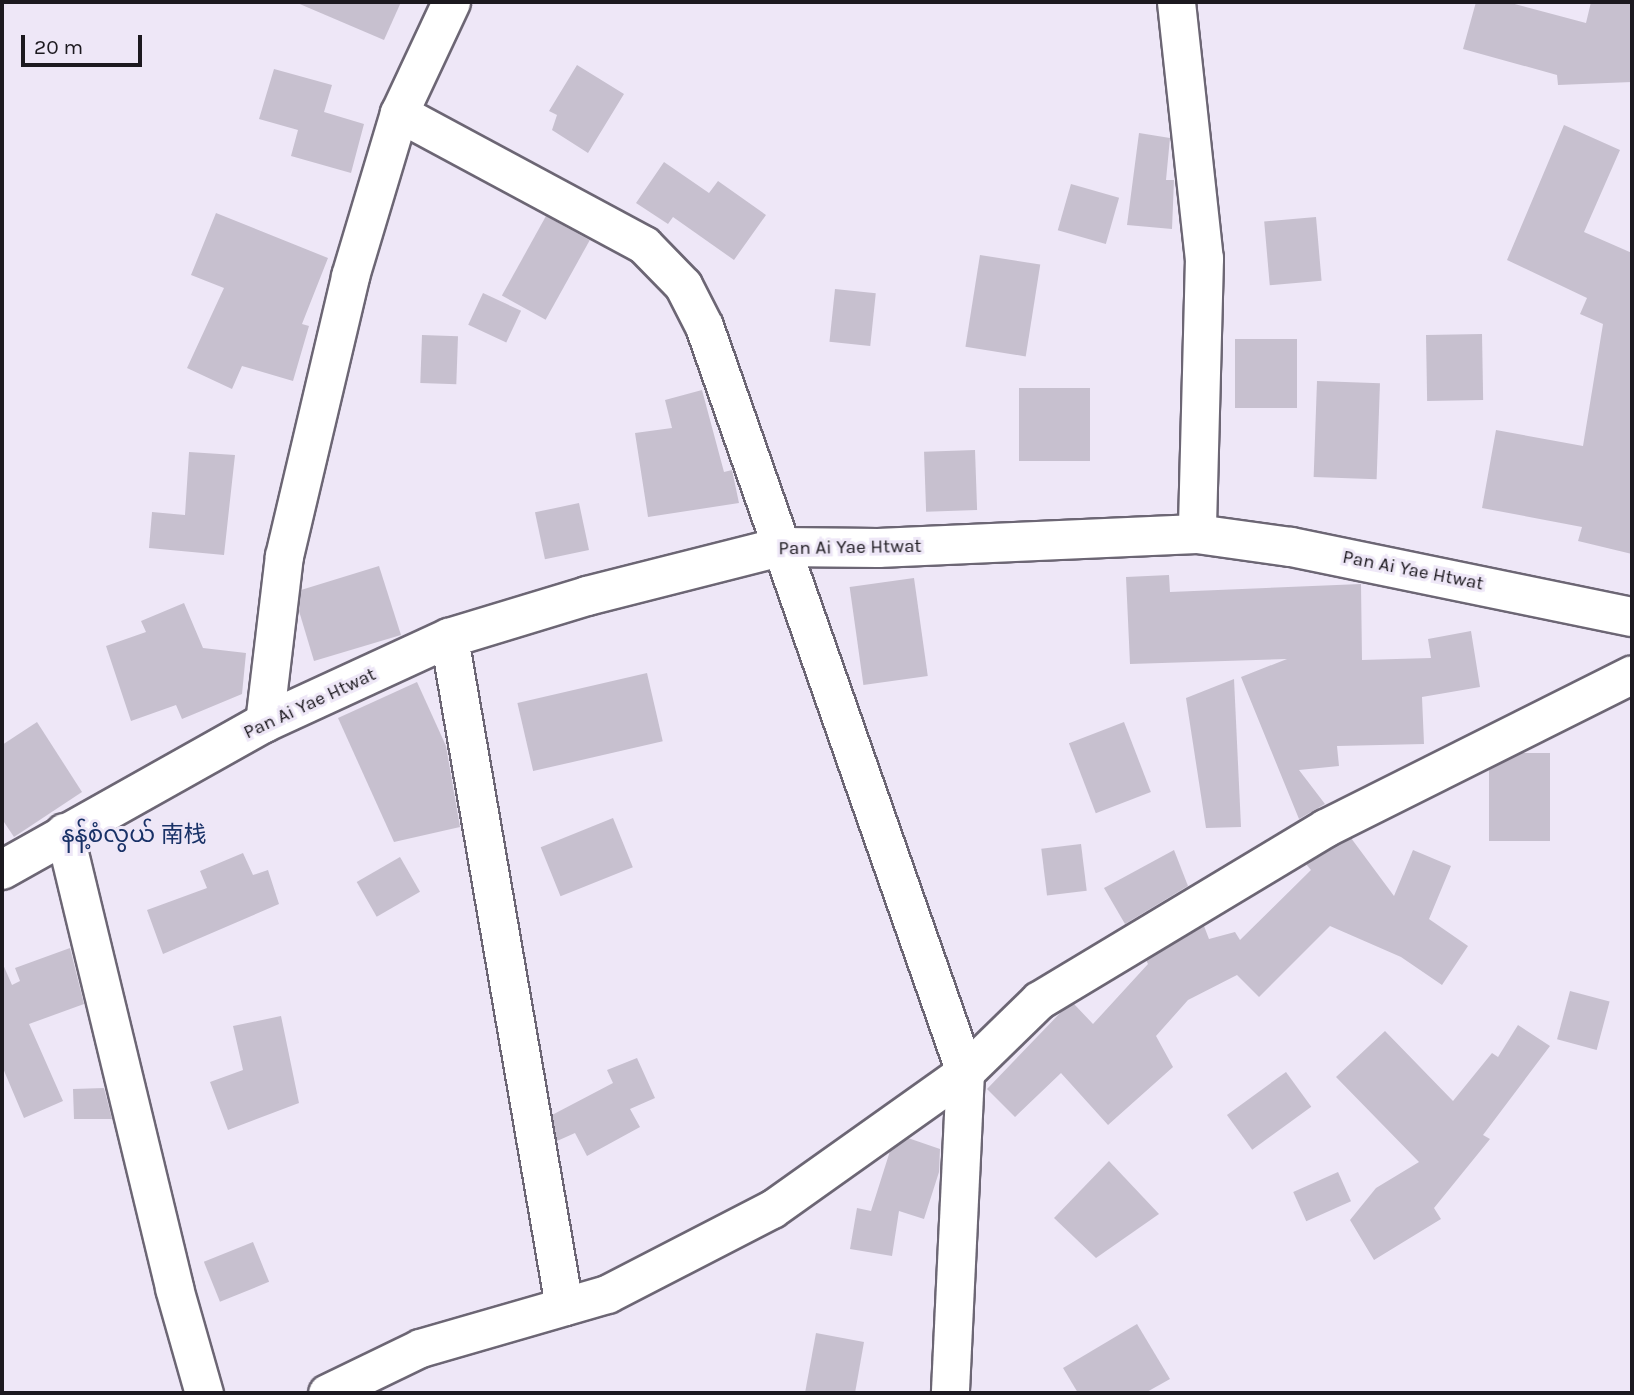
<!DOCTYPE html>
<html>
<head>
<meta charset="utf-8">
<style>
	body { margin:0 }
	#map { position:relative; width:1634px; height:1395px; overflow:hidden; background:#eee7f7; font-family:Karla,"Noto Sans SC","Noto Sans Myanmar",sans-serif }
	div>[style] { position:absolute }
	.building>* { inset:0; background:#c7c0cf; transform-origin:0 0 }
	.roads { filter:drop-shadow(2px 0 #6c6674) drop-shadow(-2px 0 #6c6674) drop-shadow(0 2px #6c6674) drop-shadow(0 -2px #6c6674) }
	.minor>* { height:37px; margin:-18.5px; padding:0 18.5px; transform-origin:18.5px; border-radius:18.5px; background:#fff }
	.tertiary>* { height:38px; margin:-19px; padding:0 19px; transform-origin:19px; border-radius:19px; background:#fff }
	span { translate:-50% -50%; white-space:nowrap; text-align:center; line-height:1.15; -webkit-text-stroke:6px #eee7f7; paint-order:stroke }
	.street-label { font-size:19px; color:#1c191f }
	.quarter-label { font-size:23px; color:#183167 }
	.frame { position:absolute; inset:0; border:4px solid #1c191f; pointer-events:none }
	.scale { position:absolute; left:21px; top:35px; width:121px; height:32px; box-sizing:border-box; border:4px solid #1c191f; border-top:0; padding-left:9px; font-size:21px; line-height:24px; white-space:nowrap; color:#1c191f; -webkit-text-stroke:5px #eee7f7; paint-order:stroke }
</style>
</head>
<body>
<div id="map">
	<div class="building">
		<i style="clip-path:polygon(295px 2px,401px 2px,384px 40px)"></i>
		<i style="clip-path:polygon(1476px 2px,1507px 2px,1586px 23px,1591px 2px,1632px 2px,1632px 82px,1558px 85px,1557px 75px,1463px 49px)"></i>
		<i style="clip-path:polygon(577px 65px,624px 94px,588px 153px,552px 130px,557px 115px,549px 111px)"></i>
		<i style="clip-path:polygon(274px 69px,332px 85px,324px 112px,364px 124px,351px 173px,291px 156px,298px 130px,259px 119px)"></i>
		<i style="clip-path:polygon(1564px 125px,1620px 150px,1584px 232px,1632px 253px,1632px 554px,1578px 541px,1582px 527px,1482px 508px,1496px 430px,1583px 446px,1603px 324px,1580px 314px,1587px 298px,1507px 260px)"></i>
		<i style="clip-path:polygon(1139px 133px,1170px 138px,1166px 180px,1174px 180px,1172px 229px,1127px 225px)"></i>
		<i style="clip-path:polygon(664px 162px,709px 193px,718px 181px,766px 215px,734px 260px,673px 217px,668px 224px,636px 203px)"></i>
		<i style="left:1071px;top:184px;width:50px;height:48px;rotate:16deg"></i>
		<i style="clip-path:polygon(216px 213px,328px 258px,302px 324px,309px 326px,293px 381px,242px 366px,232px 389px,187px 368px,224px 288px,191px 275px)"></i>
		<i style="left:546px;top:216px;width:50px;height:91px;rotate:29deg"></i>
		<i style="left:1316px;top:217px;width:64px;height:52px;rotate:85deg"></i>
		<i style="left:980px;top:255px;width:61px;height:93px;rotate:9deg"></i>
		<i style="left:835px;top:289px;width:41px;height:53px;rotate:6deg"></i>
		<i style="left:483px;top:293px;width:42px;height:35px;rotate:25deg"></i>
		<i style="left:1482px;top:334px;width:66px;height:56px;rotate:89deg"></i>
		<i style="left:422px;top:335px;width:36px;height:48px;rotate:2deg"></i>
		<i style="left:1235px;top:339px;width:62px;height:69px"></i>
		<i style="left:1317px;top:381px;width:63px;height:96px;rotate:2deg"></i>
		<i style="left:1019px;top:388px;width:71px;height:73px"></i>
		<i style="clip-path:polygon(702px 390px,724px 472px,732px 470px,739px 503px,648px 517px,635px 433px,672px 428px,665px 400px)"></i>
		<i style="left:975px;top:450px;width:60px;height:51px;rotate:88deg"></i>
		<i style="clip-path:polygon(189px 452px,235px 455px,224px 555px,149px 548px,152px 512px,185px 515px)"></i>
		<i style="left:579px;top:503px;width:48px;height:45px;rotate:78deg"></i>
		<i style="clip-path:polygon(379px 566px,401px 635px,314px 661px,299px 611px,301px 590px)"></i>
		<i style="clip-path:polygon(1169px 575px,1170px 592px,1361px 584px,1362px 660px,1431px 658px,1428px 639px,1471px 631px,1480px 687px,1422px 697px,1424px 744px,1337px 746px,1339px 766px,1299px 770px,1325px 804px,1299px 819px,1241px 677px,1287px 659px,1130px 664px,1126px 577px)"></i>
		<i style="left:914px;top:578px;width:99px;height:65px;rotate:82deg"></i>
		<i style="clip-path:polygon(184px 603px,203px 648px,246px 653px,242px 694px,182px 719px,176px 705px,131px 721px,106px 646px,146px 632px,141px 621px)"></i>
		<i style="left:647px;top:673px;width:70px;height:133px;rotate:77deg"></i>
		<i style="clip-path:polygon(1234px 679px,1241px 827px,1206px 828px,1186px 698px)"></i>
		<i style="clip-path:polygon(417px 682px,446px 746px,460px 827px,394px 842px,338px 718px)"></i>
		<i style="clip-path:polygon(37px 722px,82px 792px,14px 837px,2px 819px,2px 745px)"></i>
		<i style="left:1124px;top:722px;width:75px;height:59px;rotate:69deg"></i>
		<i style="clip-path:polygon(1521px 753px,1550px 753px,1550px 841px,1489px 841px,1489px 769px)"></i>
		<i style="left:613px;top:818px;width:53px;height:78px;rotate:68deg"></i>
		<i style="clip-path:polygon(1351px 838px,1394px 896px,1413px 850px,1451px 866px,1429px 919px,1468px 946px,1442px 985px,1401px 957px,1330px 926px,1259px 997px,1237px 975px,1188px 1000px,1156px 1036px,1173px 1067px,1108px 1125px,1061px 1073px,1015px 1117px,987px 1089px,1063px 1010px,1074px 1004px,1093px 1024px,1148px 964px,1146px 960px,1204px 926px,1209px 939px,1235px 932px,1240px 940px,1311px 870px,1306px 864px)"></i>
		<i style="left:1081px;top:844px;width:47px;height:40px;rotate:83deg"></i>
		<i style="clip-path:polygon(1174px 850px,1188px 886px,1125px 924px,1104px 888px)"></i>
		<i style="clip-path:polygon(243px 853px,253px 875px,268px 870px,279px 904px,163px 954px,147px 910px,207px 888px,200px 871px)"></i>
		<i style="left:400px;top:857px;width:40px;height:50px;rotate:60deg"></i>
		<i style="clip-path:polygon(70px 948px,84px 1004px,29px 1024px,63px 1101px,24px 1118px,2px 1066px,2px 962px,12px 985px,20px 981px,15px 968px)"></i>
		<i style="left:1570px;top:991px;width:41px;height:50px;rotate:15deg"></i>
		<i style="clip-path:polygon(281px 1016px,299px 1103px,228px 1130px,210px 1082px,243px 1070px,233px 1026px)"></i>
		<i style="clip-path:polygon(1518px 1025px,1550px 1046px,1483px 1135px,1490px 1139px,1434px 1208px,1441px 1219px,1374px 1260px,1350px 1220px,1376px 1188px,1419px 1162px,1336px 1077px,1385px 1031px,1453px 1101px,1492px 1053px,1498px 1057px)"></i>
		<i style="clip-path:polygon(637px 1058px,655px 1098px,630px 1109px,640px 1127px,587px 1156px,575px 1133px,557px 1141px,552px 1115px,613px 1083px,607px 1070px)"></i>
		<i style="left:1286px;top:1072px;width:43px;height:73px;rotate:54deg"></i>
		<i style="clip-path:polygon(104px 1088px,112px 1119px,74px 1119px,73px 1089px)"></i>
		<i style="clip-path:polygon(908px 1138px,940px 1149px,939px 1172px,924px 1219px,899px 1211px,892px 1256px,850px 1249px,857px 1208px,871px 1211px,890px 1151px)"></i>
		<i style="clip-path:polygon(1109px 1161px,1159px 1214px,1096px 1258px,1054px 1218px)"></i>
		<i style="left:1338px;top:1172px;width:32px;height:49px;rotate:66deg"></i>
		<i style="left:253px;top:1242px;width:43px;height:53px;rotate:68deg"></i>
		<i style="clip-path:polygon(1137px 1324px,1170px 1379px,1145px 1393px,1078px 1393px,1063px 1368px)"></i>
		<i style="clip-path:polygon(816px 1333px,864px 1342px,855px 1393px,805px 1393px)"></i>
	</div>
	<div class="roads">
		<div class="minor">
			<i style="left:1176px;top:2px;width:258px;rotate:83.8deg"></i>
			<i style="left:1204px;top:258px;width:276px;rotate:91.5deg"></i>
			<i style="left:399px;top:113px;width:278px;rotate:28.3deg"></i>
			<i style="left:644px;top:245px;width:56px;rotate:45.7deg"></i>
			<i style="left:683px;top:285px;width:46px;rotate:62.9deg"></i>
			<i style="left:704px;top:326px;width:790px;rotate:70.72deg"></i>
			<i style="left:965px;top:1072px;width:321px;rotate:92.7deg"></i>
			<i style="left:449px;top:638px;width:678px;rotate:80.23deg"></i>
			<i style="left:264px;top:723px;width:168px;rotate:-83.2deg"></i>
			<i style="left:284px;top:556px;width:288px;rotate:-76.7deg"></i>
			<i style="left:350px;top:276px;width:170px;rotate:-73.3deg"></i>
			<i style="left:399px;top:113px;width:123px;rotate:-64.9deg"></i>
			<i style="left:64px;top:832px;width:469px;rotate:76.4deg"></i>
			<i style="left:174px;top:1288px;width:109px;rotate:74.1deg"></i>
			<i style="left:327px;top:1393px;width:103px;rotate:-25.8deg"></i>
			<i style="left:420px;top:1348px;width:195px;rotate:-16.1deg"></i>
			<i style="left:607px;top:1294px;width:186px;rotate:-27.3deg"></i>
			<i style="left:772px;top:1209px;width:237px;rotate:-35.4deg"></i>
			<i style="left:965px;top:1072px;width:103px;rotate:-44.2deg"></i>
			<i style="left:1039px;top:1000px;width:334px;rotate:-31deg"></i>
			<i style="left:1325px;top:828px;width:343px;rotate:-26.6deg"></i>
		</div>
		<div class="tertiary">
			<i style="left:2px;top:870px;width:300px;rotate:-29.3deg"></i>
			<i style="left:264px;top:723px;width:204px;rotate:-24.7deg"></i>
			<i style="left:449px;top:638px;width:144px;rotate:-16.9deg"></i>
			<i style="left:587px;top:596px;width:200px;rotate:-14.2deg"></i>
			<i style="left:781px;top:547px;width:97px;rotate:0.6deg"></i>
			<i style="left:878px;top:548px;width:319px;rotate:-2.5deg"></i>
			<i style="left:1197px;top:534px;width:95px;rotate:7.9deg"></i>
			<i style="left:1291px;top:547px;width:348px;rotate:11.6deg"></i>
		</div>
	</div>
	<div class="street-label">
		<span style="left:850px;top:548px;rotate:-1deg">Pan Ai Yae Htwat</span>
		<span style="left:1413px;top:571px;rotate:11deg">Pan Ai Yae Htwat</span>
		<span style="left:310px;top:704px;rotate:-25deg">Pan Ai Yae Htwat</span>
	</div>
	<div class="quarter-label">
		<span style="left:134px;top:835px">နန့်စံလွယ် 南栈</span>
	</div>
	<div class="frame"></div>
	<div class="scale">20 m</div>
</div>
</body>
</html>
